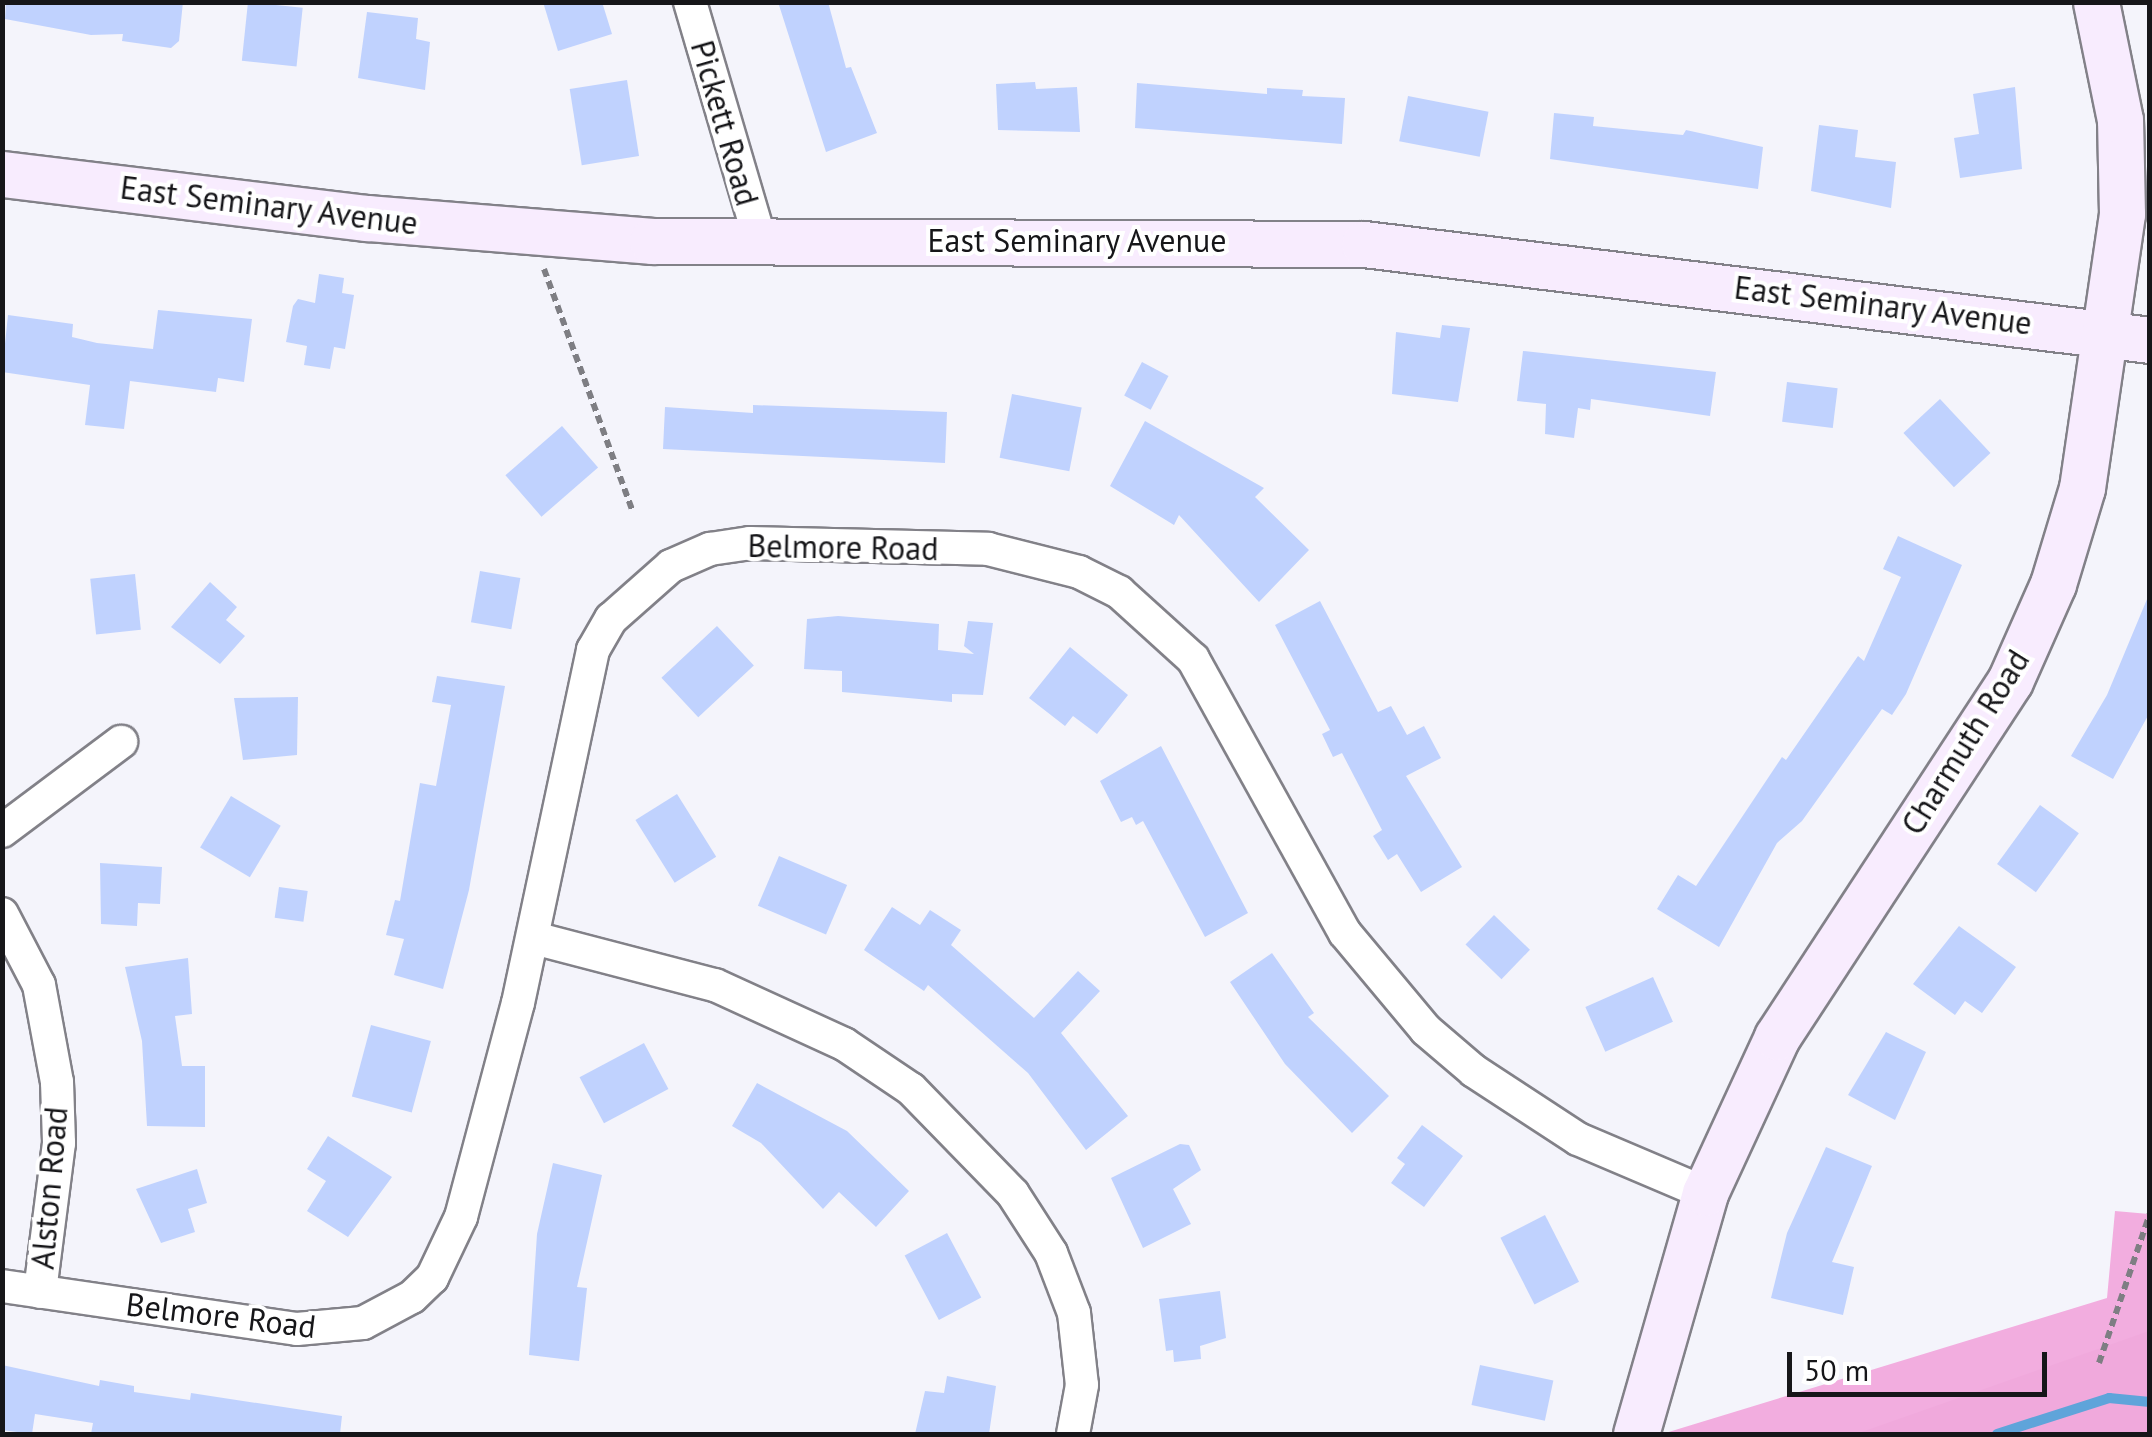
<!DOCTYPE html>
<html>
<head>
<meta charset="utf-8">
<style>
	body { margin:0 }
	#map { position:relative; width:2152px; height:1437px; overflow:hidden; background:#f4f4fb; font-family:"PT Sans",sans-serif }
	div>[style] { position:absolute }
	.green>* { inset:0; background:#f2addf }
	.forest>* { inset:0; background:#f0a9dc }
	.stream>* { height:10px; margin:-5px; padding:0 5px; transform-origin:5px; border-radius:5px; background:#5fa4da }
	.building>* { inset:0; background:#c0d2fe; transform-origin:0 0 }
	.path>* { height:6px; margin-top:-3px; transform-origin:0; background:repeating-linear-gradient(90deg,#7e7e83 0 8px,transparent 0 13px) }
	.roads { filter:drop-shadow(2px 0 #828188) drop-shadow(-2px 0 #828188) drop-shadow(0 2px #828188) drop-shadow(0 -2px #828188) }
	.street>* { height:32px; margin:-16px; padding:0 16px; transform-origin:16px; border-radius:16px; background:#fff }
	.secondary>* { height:45px; margin:-22.5px; padding:0 22.5px; transform-origin:22.5px; border-radius:22.5px; background:#f8ecfe }
	span { translate:-50% -50%; white-space:nowrap; text-align:center; line-height:1.15; -webkit-text-stroke:8px #fff; paint-order:stroke }
	.street-label { font-size:32px; color:#161619 }
	.frame { position:absolute; inset:0; border:5px solid #161619; pointer-events:none }
	.scale { position:absolute; left:1787px; top:1352px; width:260px; height:45px; box-sizing:border-box; border:5px solid #161619; border-top:0; padding-left:12px; font-size:30px; line-height:35px; white-space:nowrap; color:#161619; -webkit-text-stroke:8px #fff; paint-order:stroke }
</style>
</head>
<body>
<div id="map">
	<div class="green">
		<i style="clip-path:polygon(2115px 1211px,2149px 1214px,2149px 1434px,1662px 1434px,2107px 1298px)"></i>
	</div>
	<div class="forest">
		<i style="clip-path:polygon(2149px 1331px,2149px 1434px,1856px 1434px)"></i>
	</div>
	<div class="stream">
		<i style="left:1997px;top:1434px;width:118px;rotate:-17.8deg"></i>
		<i style="left:2109px;top:1398px;width:41px;rotate:5.6deg"></i>
	</div>
	<div class="building">
		<i style="clip-path:polygon(6px 2px,183px 2px,179px 41px,171px 48px,122px 41px,123px 34px,91px 35px,5px 19px)"></i>
		<i style="left:248px;top:2px;width:55px;height:59px;rotate:6deg"></i>
		<i style="clip-path:polygon(543px 2px,602px 2px,612px 34px,558px 51px)"></i>
		<i style="clip-path:polygon(778px 2px,828px 2px,846px 68px,851px 67px,877px 133px,826px 152px)"></i>
		<i style="clip-path:polygon(367px 12px,418px 18px,416px 39px,430px 42px,425px 90px,358px 78px)"></i>
		<i style="left:627px;top:80px;width:77px;height:58px;rotate:81deg"></i>
		<i style="clip-path:polygon(1035px 82px,1036px 89px,1077px 87px,1080px 132px,998px 130px,996px 84px)"></i>
		<i style="clip-path:polygon(1137px 83px,1267px 94px,1267px 88px,1303px 90px,1302px 96px,1345px 98px,1342px 144px,1135px 128px)"></i>
		<i style="clip-path:polygon(2015px 87px,2022px 169px,1960px 178px,1954px 138px,1979px 134px,1973px 94px)"></i>
		<i style="left:1408px;top:96px;width:82px;height:46px;rotate:11deg"></i>
		<i style="clip-path:polygon(1554px 113px,1594px 117px,1593px 126px,1683px 135px,1686px 130px,1763px 147px,1758px 189px,1550px 159px)"></i>
		<i style="clip-path:polygon(1819px 125px,1858px 130px,1855px 157px,1896px 162px,1891px 208px,1811px 191px)"></i>
		<i style="clip-path:polygon(319px 274px,344px 278px,342px 293px,354px 295px,345px 349px,334px 347px,330px 369px,304px 365px,307px 346px,286px 342px,293px 306px,298px 299px,315px 303px)"></i>
		<i style="clip-path:polygon(158px 310px,252px 319px,244px 382px,218px 378px,216px 392px,130px 381px,124px 429px,85px 425px,90px 385px,2px 372px,8px 315px,73px 324px,72px 337px,97px 343px,153px 349px)"></i>
		<i style="clip-path:polygon(1442px 325px,1470px 328px,1458px 402px,1392px 394px,1396px 332px,1440px 338px)"></i>
		<i style="clip-path:polygon(1523px 351px,1716px 372px,1710px 416px,1591px 399px,1590px 410px,1578px 408px,1574px 438px,1545px 434px,1546px 404px,1517px 401px)"></i>
		<i style="left:1142px;top:362px;width:30px;height:38px;rotate:28deg"></i>
		<i style="left:1787px;top:382px;width:51px;height:40px;rotate:7deg"></i>
		<i style="left:1012px;top:394px;width:71px;height:65px;rotate:11deg"></i>
		<i style="left:1940px;top:399px;width:74px;height:50px;rotate:47deg"></i>
		<i style="clip-path:polygon(753px 405px,947px 412px,945px 463px,663px 449px,665px 407px,753px 413px)"></i>
		<i style="clip-path:polygon(1145px 421px,1264px 488px,1255px 497px,1309px 550px,1259px 602px,1179px 515px,1174px 525px,1110px 486px)"></i>
		<i style="left:562px;top:426px;width:55px;height:75px;rotate:49deg"></i>
		<i style="clip-path:polygon(1898px 536px,1962px 565px,1906px 694px,1892px 715px,1882px 709px,1802px 821px,1777px 843px,1719px 947px,1657px 909px,1678px 875px,1696px 886px,1782px 757px,1786px 760px,1858px 656px,1864px 661px,1901px 577px,1883px 569px)"></i>
		<i style="left:480px;top:571px;width:41px;height:52px;rotate:10deg"></i>
		<i style="left:135px;top:574px;width:56px;height:45px;rotate:84deg"></i>
		<i style="clip-path:polygon(210px 582px,237px 607px,226px 620px,245px 636px,220px 664px,171px 627px)"></i>
		<i style="clip-path:polygon(2150px 592px,2150px 712px,2113px 779px,2071px 756px,2107px 695px)"></i>
		<i style="clip-path:polygon(1320px 601px,1378px 712px,1391px 706px,1407px 735px,1424px 726px,1441px 758px,1406px 776px,1462px 867px,1421px 892px,1397px 854px,1388px 860px,1373px 836px,1382px 830px,1342px 753px,1333px 757px,1322px 734px,1330px 730px,1275px 625px)"></i>
		<i style="clip-path:polygon(838px 616px,939px 624px,938px 650px,974px 654px,964px 646px,968px 621px,993px 623px,983px 695px,952px 694px,952px 702px,842px 692px,842px 671px,804px 669px,807px 619px)"></i>
		<i style="left:717px;top:626px;width:54px;height:76px;rotate:47deg"></i>
		<i style="clip-path:polygon(1070px 647px,1128px 695px,1097px 734px,1073px 716px,1065px 726px,1029px 698px)"></i>
		<i style="clip-path:polygon(437px 676px,505px 686px,469px 890px,443px 989px,394px 975px,404px 939px,386px 935px,395px 900px,400px 901px,420px 783px,436px 786px,451px 705px,432px 702px)"></i>
		<i style="clip-path:polygon(298px 697px,297px 755px,243px 760px,234px 698px)"></i>
		<i style="clip-path:polygon(1161px 746px,1248px 913px,1205px 937px,1143px 821px,1136px 825px,1132px 817px,1121px 822px,1100px 781px)"></i>
		<i style="left:677px;top:794px;width:74px;height:49px;rotate:58deg"></i>
		<i style="left:231px;top:796px;width:58px;height:60px;rotate:31deg"></i>
		<i style="left:2040px;top:805px;width:48px;height:73px;rotate:36deg"></i>
		<i style="left:779px;top:856px;width:74px;height:54px;rotate:23deg"></i>
		<i style="clip-path:polygon(100px 863px,162px 867px,160px 904px,138px 903px,137px 926px,101px 924px)"></i>
		<i style="left:279px;top:887px;width:29px;height:31px;rotate:8deg"></i>
		<i style="clip-path:polygon(892px 907px,920px 925px,930px 910px,961px 930px,951px 945px,1034px 1018px,1078px 971px,1100px 991px,1061px 1033px,1128px 1116px,1086px 1150px,1028px 1073px,928px 985px,924px 991px,864px 950px)"></i>
		<i style="left:1494px;top:915px;width:50px;height:41px;rotate:44deg"></i>
		<i style="clip-path:polygon(1959px 926px,2016px 967px,1982px 1013px,1965px 1001px,1955px 1015px,1913px 984px)"></i>
		<i style="clip-path:polygon(1272px 953px,1314px 1013px,1308px 1017px,1389px 1096px,1352px 1133px,1285px 1064px,1230px 982px)"></i>
		<i style="clip-path:polygon(188px 958px,192px 1014px,175px 1016px,182px 1066px,205px 1066px,205px 1127px,147px 1126px,142px 1041px,125px 967px)"></i>
		<i style="left:1653px;top:977px;width:49px;height:74px;rotate:66deg"></i>
		<i style="left:371px;top:1025px;width:62px;height:74px;rotate:15deg"></i>
		<i style="clip-path:polygon(1886px 1032px,1926px 1052px,1895px 1120px,1848px 1095px)"></i>
		<i style="left:644px;top:1043px;width:52px;height:73px;rotate:62deg"></i>
		<i style="clip-path:polygon(757px 1083px,847px 1131px,909px 1191px,876px 1227px,839px 1192px,823px 1209px,761px 1143px,732px 1126px)"></i>
		<i style="clip-path:polygon(1422px 1125px,1463px 1156px,1424px 1207px,1391px 1183px,1405px 1164px,1397px 1158px)"></i>
		<i style="clip-path:polygon(328px 1136px,392px 1177px,348px 1237px,307px 1211px,326px 1181px,307px 1169px)"></i>
		<i style="clip-path:polygon(1180px 1144px,1189px 1145px,1201px 1170px,1173px 1189px,1191px 1224px,1143px 1248px,1111px 1178px)"></i>
		<i style="clip-path:polygon(1826px 1147px,1872px 1166px,1832px 1262px,1854px 1267px,1843px 1315px,1771px 1298px,1787px 1233px)"></i>
		<i style="clip-path:polygon(553px 1163px,602px 1175px,577px 1287px,587px 1288px,579px 1361px,529px 1355px,537px 1234px)"></i>
		<i style="clip-path:polygon(197px 1169px,207px 1203px,188px 1209px,195px 1232px,161px 1243px,136px 1189px)"></i>
		<i style="left:1545px;top:1215px;width:75px;height:50px;rotate:63deg"></i>
		<i style="left:947px;top:1233px;width:73px;height:48px;rotate:62deg"></i>
		<i style="clip-path:polygon(1220px 1291px,1226px 1338px,1200px 1346px,1201px 1359px,1174px 1362px,1173px 1350px,1166px 1351px,1159px 1299px)"></i>
		<i style="clip-path:polygon(2px 1365px,99px 1386px,100px 1380px,134px 1386px,134px 1392px,190px 1400px,191px 1393px,342px 1416px,340px 1434px,91px 1434px,93px 1423px,35px 1414px,32px 1434px,2px 1430px)"></i>
		<i style="left:1480px;top:1365px;width:75px;height:41px;rotate:12deg"></i>
		<i style="clip-path:polygon(947px 1376px,996px 1386px,989px 1434px,915px 1434px,925px 1391px,944px 1393px)"></i>
	</div>
	<div class="path">
		<i style="left:544px;top:269px;width:259px;rotate:69.9deg"></i>
		<i style="left:2099px;top:1363px;width:158px;rotate:-71.2deg"></i>
	</div>
	<div class="roads">
		<div class="street">
			<i style="left:690px;top:2px;width:251px;rotate:73.6deg"></i>
			<i style="left:2px;top:831px;width:149px;rotate:-36.8deg"></i>
			<i style="left:2px;top:914px;width:80px;rotate:62.5deg"></i>
			<i style="left:39px;top:985px;width:99px;rotate:79.5deg"></i>
			<i style="left:57px;top:1082px;width:61px;rotate:88.1deg"></i>
			<i style="left:59px;top:1143px;width:150px;rotate:97.3deg"></i>
			<i style="left:534px;top:938px;width:187px;rotate:14.6deg"></i>
			<i style="left:715px;top:985px;width:142px;rotate:24.6deg"></i>
			<i style="left:844px;top:1044px;width:81px;rotate:33.9deg"></i>
			<i style="left:911px;top:1089px;width:146px;rotate:45.8deg"></i>
			<i style="left:1013px;top:1194px;width:70px;rotate:57.2deg"></i>
			<i style="left:1051px;top:1253px;width:64px;rotate:69deg"></i>
			<i style="left:1074px;top:1313px;width:72px;rotate:83.7deg"></i>
			<i style="left:1082px;top:1385px;width:50px;rotate:100.4deg"></i>
			<i style="left:2px;top:1286px;width:298px;rotate:8.3deg"></i>
			<i style="left:297px;top:1329px;width:66px;rotate:-5.2deg"></i>
			<i style="left:363px;top:1323px;width:55px;rotate:-28deg"></i>
			<i style="left:412px;top:1297px;width:28px;rotate:-44deg"></i>
			<i style="left:432px;top:1278px;width:68px;rotate:-64.6deg"></i>
			<i style="left:461px;top:1217px;width:221px;rotate:-75.1deg"></i>
			<i style="left:518px;top:1003px;width:361px;rotate:-78deg"></i>
			<i style="left:593px;top:650px;width:36px;rotate:-60deg"></i>
			<i style="left:611px;top:619px;width:80px;rotate:-41.5deg"></i>
			<i style="left:671px;top:566px;width:43px;rotate:-23.6deg"></i>
			<i style="left:710px;top:549px;width:40px;rotate:-8.5deg"></i>
			<i style="left:750px;top:543px;width:238px;rotate:1.4deg"></i>
			<i style="left:988px;top:549px;width:94px;rotate:14.2deg"></i>
			<i style="left:1079px;top:572px;width:45px;rotate:26.6deg"></i>
			<i style="left:1119px;top:592px;width:100px;rotate:42.2deg"></i>
			<i style="left:1193px;top:659px;width:313px;rotate:61deg"></i>
			<i style="left:1345px;top:933px;width:126px;rotate:50.1deg"></i>
			<i style="left:1426px;top:1030px;width:63px;rotate:40.5deg"></i>
			<i style="left:1474px;top:1071px;width:124px;rotate:33.2deg"></i>
			<i style="left:1578px;top:1139px;width:138px;rotate:23deg"></i>
		</div>
		<div class="secondary">
			<i style="left:2px;top:174px;width:368px;rotate:6.9deg"></i>
			<i style="left:367px;top:218px;width:286px;rotate:4.6deg"></i>
			<i style="left:652px;top:241px;width:712px;rotate:0.24deg"></i>
			<i style="left:1364px;top:244px;width:792px;rotate:6.96deg"></i>
			<i style="left:1636px;top:1434px;width:251px;rotate:-74deg"></i>
			<i style="left:1705px;top:1193px;width:172px;rotate:-65.2deg"></i>
			<i style="left:1777px;top:1037px;width:425px;rotate:-56.8deg"></i>
			<i style="left:2010px;top:681px;width:106px;rotate:-66.1deg"></i>
			<i style="left:2053px;top:584px;width:100px;rotate:-73.2deg"></i>
			<i style="left:2082px;top:488px;width:277px;rotate:-81.7deg"></i>
			<i style="left:2122px;top:214px;width:94px;rotate:-91.2deg"></i>
			<i style="left:2120px;top:120px;width:120px;rotate:-101.5deg"></i>
		</div>
	</div>
	<div class="street-label">
		<span style="left:725px;top:123px;rotate:74deg">Pickett Road</span>
		<span style="left:269px;top:205px;rotate:7deg">East Seminary Avenue</span>
		<span style="left:1077px;top:240px">East Seminary Avenue</span>
		<span style="left:1883px;top:305px;rotate:7deg">East Seminary Avenue</span>
		<span style="left:843px;top:547px;rotate:1deg">Belmore Road</span>
		<span style="left:1965px;top:742px;rotate:-58deg">Charmuth Road</span>
		<span style="left:49px;top:1188px;rotate:-85deg">Alston Road</span>
		<span style="left:221px;top:1315px;rotate:7deg">Belmore Road</span>
	</div>
	<div class="frame"></div>
	<div class="scale">50 m</div>
</div>
</body>
</html>
